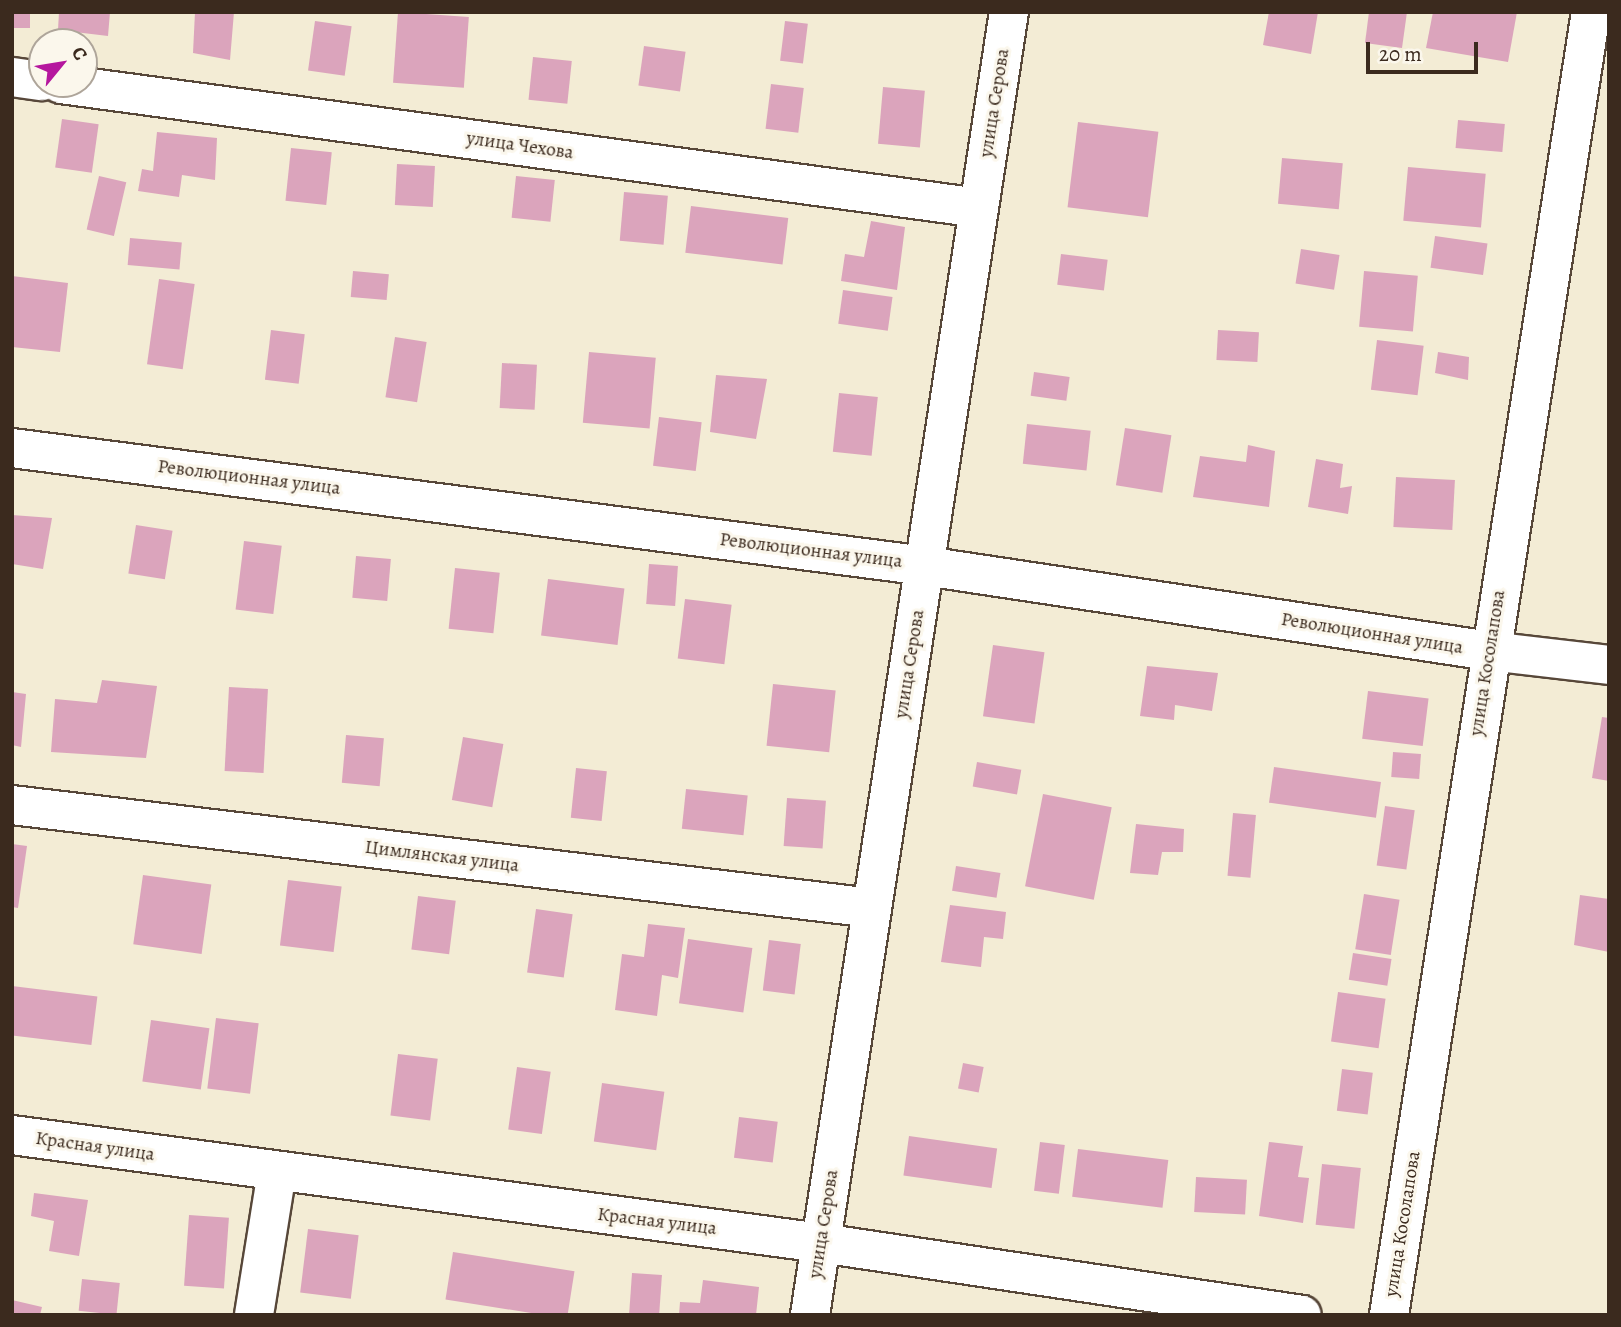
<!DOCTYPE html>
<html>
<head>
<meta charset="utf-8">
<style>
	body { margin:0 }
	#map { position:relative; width:1621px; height:1327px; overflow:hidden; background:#f3ecd5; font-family:Alegreya,serif }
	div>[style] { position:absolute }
	.building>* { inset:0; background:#dba4bc; transform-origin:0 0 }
	.roads { filter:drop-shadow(2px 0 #574739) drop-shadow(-2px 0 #574739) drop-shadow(0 2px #574739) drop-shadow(0 -2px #574739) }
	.minor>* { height:38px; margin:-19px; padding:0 19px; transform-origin:19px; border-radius:19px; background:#fff }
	span { translate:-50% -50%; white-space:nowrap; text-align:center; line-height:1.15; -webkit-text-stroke:6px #fbf7ec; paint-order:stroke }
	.street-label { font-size:19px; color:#3b2a1e }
	.frame { position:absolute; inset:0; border:14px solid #3b2a1e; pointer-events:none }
	.north { position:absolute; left:28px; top:28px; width:70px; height:70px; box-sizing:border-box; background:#fbf7ec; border:2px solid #aea59a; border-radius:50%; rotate:60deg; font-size:19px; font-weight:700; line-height:28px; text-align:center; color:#3b2a1e }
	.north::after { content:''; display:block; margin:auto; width:24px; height:32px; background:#b5179e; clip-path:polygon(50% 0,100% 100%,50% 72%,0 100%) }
	.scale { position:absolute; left:1366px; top:42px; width:112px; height:32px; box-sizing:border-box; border:4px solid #3b2a1e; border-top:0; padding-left:9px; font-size:21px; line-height:24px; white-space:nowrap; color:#3b2a1e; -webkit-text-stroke:5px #fbf7ec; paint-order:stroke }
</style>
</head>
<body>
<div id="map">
	<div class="building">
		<i style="left:12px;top:12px;width:18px;height:16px"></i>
		<i style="clip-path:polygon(59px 12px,110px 12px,108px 36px,58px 30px)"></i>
		<i style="clip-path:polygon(195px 12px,234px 12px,230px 60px,193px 53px)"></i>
		<i style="left:398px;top:12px;width:71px;height:71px;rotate:4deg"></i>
		<i style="clip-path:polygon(1269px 12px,1318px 12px,1311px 54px,1263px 45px)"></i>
		<i style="clip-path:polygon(1369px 12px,1407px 12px,1402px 48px,1365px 43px)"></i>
		<i style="clip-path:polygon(1433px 12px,1517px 12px,1508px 62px,1426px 48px)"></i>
		<i style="left:315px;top:21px;width:37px;height:50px;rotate:8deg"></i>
		<i style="left:785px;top:21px;width:23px;height:40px;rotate:7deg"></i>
		<i style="left:644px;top:46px;width:42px;height:40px;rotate:8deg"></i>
		<i style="left:533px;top:57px;width:39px;height:43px;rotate:6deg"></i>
		<i style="left:771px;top:84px;width:33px;height:45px;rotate:7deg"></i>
		<i style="left:883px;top:87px;width:42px;height:57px;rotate:5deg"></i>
		<i style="left:62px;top:119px;width:37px;height:49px;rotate:8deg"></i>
		<i style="left:1458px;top:120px;width:47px;height:28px;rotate:5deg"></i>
		<i style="left:1078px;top:122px;width:81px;height:86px;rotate:7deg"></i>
		<i style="clip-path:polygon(157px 132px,217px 138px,215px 180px,182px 175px,179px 197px,138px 191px,142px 169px,153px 171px)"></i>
		<i style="left:291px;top:148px;width:41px;height:53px;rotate:6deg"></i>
		<i style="left:1282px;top:158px;width:61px;height:46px;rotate:5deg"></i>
		<i style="left:397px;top:164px;width:38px;height:41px;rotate:3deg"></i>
		<i style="left:1408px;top:167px;width:78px;height:54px;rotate:5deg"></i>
		<i style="left:99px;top:176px;width:28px;height:55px;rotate:13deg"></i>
		<i style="left:516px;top:176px;width:39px;height:42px;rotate:6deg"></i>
		<i style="left:624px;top:192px;width:44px;height:49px;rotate:5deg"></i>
		<i style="left:691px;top:206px;width:98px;height:47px;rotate:7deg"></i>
		<i style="clip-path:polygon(871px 221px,905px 227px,897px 290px,841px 281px,845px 254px,864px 257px)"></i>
		<i style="left:1435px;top:236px;width:53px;height:32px;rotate:8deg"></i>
		<i style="left:130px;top:238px;width:52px;height:27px;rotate:5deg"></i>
		<i style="left:1301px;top:249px;width:39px;height:35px;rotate:9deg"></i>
		<i style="left:1061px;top:254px;width:47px;height:31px;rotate:7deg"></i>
		<i style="left:353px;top:271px;width:36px;height:26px;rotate:5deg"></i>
		<i style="left:1364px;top:271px;width:54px;height:56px;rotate:5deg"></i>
		<i style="clip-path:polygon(12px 276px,68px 283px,60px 352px,12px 347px)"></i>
		<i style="left:159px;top:279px;width:36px;height:86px;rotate:8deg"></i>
		<i style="left:843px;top:290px;width:50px;height:34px;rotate:8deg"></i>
		<i style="left:271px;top:330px;width:34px;height:50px;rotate:7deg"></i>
		<i style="left:1218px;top:330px;width:41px;height:30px;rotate:3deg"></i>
		<i style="left:395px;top:337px;width:32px;height:61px;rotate:9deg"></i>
		<i style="left:1377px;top:340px;width:47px;height:50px;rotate:7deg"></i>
		<i style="left:589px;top:352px;width:67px;height:71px;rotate:5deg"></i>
		<i style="clip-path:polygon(1438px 352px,1469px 357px,1468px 380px,1435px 373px)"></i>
		<i style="left:502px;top:363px;width:35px;height:45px;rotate:3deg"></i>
		<i style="left:1034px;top:372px;width:36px;height:24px;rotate:8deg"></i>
		<i style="clip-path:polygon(716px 375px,767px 379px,756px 439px,710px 432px)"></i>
		<i style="left:839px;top:393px;width:39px;height:59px;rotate:6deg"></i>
		<i style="left:659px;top:417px;width:43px;height:49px;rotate:7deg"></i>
		<i style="left:1027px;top:424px;width:64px;height:40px;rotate:6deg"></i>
		<i style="left:1125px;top:428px;width:47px;height:58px;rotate:9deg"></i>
		<i style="clip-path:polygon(1248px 445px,1275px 451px,1269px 507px,1193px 497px,1200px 456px,1246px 462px)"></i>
		<i style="clip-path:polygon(1316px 459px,1343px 464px,1340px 488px,1352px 486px,1348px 514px,1308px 507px)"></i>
		<i style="left:1396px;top:477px;width:59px;height:50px;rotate:3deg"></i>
		<i style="clip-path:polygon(12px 515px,52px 518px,43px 569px,12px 564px)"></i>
		<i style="left:136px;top:525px;width:37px;height:49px;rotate:9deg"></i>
		<i style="left:244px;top:541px;width:38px;height:69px;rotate:7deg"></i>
		<i style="left:356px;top:556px;width:35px;height:42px;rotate:5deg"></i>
		<i style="left:649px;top:564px;width:29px;height:40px;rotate:4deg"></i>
		<i style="left:455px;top:568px;width:45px;height:61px;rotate:6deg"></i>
		<i style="left:548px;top:579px;width:77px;height:57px;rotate:7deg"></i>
		<i style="left:685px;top:599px;width:47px;height:60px;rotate:7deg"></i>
		<i style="left:993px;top:645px;width:52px;height:72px;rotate:8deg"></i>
		<i style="clip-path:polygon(1147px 666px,1218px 673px,1212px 711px,1175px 705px,1174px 720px,1140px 716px)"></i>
		<i style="clip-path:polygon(102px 680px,157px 686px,146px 758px,51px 752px,55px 699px,97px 703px)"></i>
		<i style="left:773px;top:684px;width:63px;height:62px;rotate:6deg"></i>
		<i style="left:229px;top:687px;width:39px;height:84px;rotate:3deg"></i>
		<i style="left:1368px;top:691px;width:61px;height:48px;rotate:7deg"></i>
		<i style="clip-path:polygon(12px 692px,26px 694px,21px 747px,12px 745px)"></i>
		<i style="clip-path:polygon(1602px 717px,1609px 718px,1609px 781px,1592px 778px)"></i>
		<i style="left:346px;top:735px;width:38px;height:48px;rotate:5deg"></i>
		<i style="left:463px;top:737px;width:41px;height:64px;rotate:10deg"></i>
		<i style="left:1393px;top:752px;width:28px;height:25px;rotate:4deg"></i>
		<i style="left:977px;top:762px;width:45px;height:25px;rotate:10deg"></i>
		<i style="left:1274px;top:767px;width:108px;height:36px;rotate:8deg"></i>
		<i style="left:576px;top:768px;width:31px;height:50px;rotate:6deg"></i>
		<i style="left:686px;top:789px;width:62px;height:40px;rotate:6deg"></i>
		<i style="left:1043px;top:794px;width:70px;height:94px;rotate:11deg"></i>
		<i style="left:787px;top:798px;width:39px;height:48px;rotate:4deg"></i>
		<i style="left:1385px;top:806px;width:30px;height:60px;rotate:8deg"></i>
		<i style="left:1233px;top:813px;width:23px;height:63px;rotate:5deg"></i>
		<i style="clip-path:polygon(1136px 824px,1184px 829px,1183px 852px,1162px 852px,1158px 875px,1130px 873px)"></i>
		<i style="clip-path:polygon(12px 844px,27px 846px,18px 908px,12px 907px)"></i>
		<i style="left:956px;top:866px;width:45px;height:25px;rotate:9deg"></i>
		<i style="left:143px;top:875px;width:69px;height:70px;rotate:8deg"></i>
		<i style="left:288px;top:880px;width:54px;height:66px;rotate:7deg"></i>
		<i style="left:1364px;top:894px;width:36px;height:56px;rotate:9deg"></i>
		<i style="clip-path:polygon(1580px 895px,1609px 899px,1609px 952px,1574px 945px)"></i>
		<i style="left:418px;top:896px;width:38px;height:54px;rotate:7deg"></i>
		<i style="clip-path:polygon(950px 905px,1006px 912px,1003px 939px,984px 937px,981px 967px,941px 962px)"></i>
		<i style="left:536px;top:909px;width:37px;height:64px;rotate:8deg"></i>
		<i style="clip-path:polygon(648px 924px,685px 928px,678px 978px,662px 975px,657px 1016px,615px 1010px,622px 954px,644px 957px)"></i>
		<i style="left:688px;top:939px;width:65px;height:65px;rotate:8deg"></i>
		<i style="left:769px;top:940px;width:32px;height:51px;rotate:7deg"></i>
		<i style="left:1353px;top:953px;width:39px;height:27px;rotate:9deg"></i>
		<i style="left:12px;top:986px;width:86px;height:49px;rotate:7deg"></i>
		<i style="left:1338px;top:992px;width:48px;height:50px;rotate:8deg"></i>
		<i style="left:216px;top:1018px;width:43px;height:71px;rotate:7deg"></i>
		<i style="left:151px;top:1020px;width:59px;height:62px;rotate:8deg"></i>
		<i style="left:398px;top:1054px;width:40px;height:62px;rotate:7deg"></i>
		<i style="left:963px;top:1063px;width:21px;height:26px;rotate:11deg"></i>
		<i style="left:517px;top:1067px;width:34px;height:63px;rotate:8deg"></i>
		<i style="left:1342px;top:1069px;width:31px;height:42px;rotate:7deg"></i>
		<i style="left:602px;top:1083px;width:63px;height:59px;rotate:8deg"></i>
		<i style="left:739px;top:1117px;width:39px;height:41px;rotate:7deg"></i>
		<i style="left:909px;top:1136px;width:89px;height:40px;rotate:8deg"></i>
		<i style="left:1040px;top:1142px;width:25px;height:49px;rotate:7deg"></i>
		<i style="clip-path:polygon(1269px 1142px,1303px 1146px,1298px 1177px,1309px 1178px,1303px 1223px,1259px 1216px)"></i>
		<i style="left:1078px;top:1149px;width:91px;height:48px;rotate:7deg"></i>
		<i style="left:1322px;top:1164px;width:39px;height:61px;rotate:6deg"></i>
		<i style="left:1196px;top:1177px;width:51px;height:35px;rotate:3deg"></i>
		<i style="clip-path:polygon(34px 1193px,88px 1200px,79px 1256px,49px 1251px,54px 1221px,31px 1216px)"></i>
		<i style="left:189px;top:1215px;width:40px;height:71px;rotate:4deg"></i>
		<i style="left:308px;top:1229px;width:51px;height:64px;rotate:7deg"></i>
		<i style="left:453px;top:1252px;width:123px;height:48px;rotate:9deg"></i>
		<i style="left:632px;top:1273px;width:30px;height:42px;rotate:4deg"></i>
		<i style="left:82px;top:1279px;width:38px;height:32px;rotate:6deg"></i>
		<i style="clip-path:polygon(703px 1280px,759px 1287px,756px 1315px,679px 1315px,680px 1302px,700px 1303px)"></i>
		<i style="clip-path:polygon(12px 1300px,42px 1307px,40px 1315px,12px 1315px)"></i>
	</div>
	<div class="roads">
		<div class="minor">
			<i style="left:12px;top:77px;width:30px;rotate:8deg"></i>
			<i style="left:61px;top:84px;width:926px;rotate:7.69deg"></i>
			<i style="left:12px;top:448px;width:921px;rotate:7.36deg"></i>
			<i style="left:925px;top:566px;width:571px;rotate:8.56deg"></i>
			<i style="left:1490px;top:651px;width:120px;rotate:6.7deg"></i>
			<i style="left:12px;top:805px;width:866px;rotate:6.83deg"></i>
			<i style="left:12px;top:1135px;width:816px;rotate:7.6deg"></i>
			<i style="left:821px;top:1243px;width:486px;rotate:8.5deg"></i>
			<i style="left:254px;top:1315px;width:145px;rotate:-80.9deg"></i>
			<i style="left:810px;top:1315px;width:1318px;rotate:-81.32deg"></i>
			<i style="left:1389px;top:1315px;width:1319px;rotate:-81.19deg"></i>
		</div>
	</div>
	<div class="street-label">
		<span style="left:995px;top:103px;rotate:-81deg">улица Серова</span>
		<span style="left:520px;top:146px;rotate:8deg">улица Чехова</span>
		<span style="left:249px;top:478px;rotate:7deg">Революционная улица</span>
		<span style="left:811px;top:551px;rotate:7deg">Революционная улица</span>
		<span style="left:1372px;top:634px;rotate:9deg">Революционная улица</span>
		<span style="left:1488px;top:663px;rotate:-81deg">улица Косолапова</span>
		<span style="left:910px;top:664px;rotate:-81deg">улица Серова</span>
		<span style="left:442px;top:857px;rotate:7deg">Цимлянская улица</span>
		<span style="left:95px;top:1147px;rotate:8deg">Красная улица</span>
		<span style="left:657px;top:1222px;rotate:7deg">Красная улица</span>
		<span style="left:824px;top:1224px;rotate:-81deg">улица Серова</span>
		<span style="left:1403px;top:1224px;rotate:-81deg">улица Косолапова</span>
	</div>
	<div class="frame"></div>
	<div class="north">С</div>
	<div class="scale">20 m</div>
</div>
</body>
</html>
